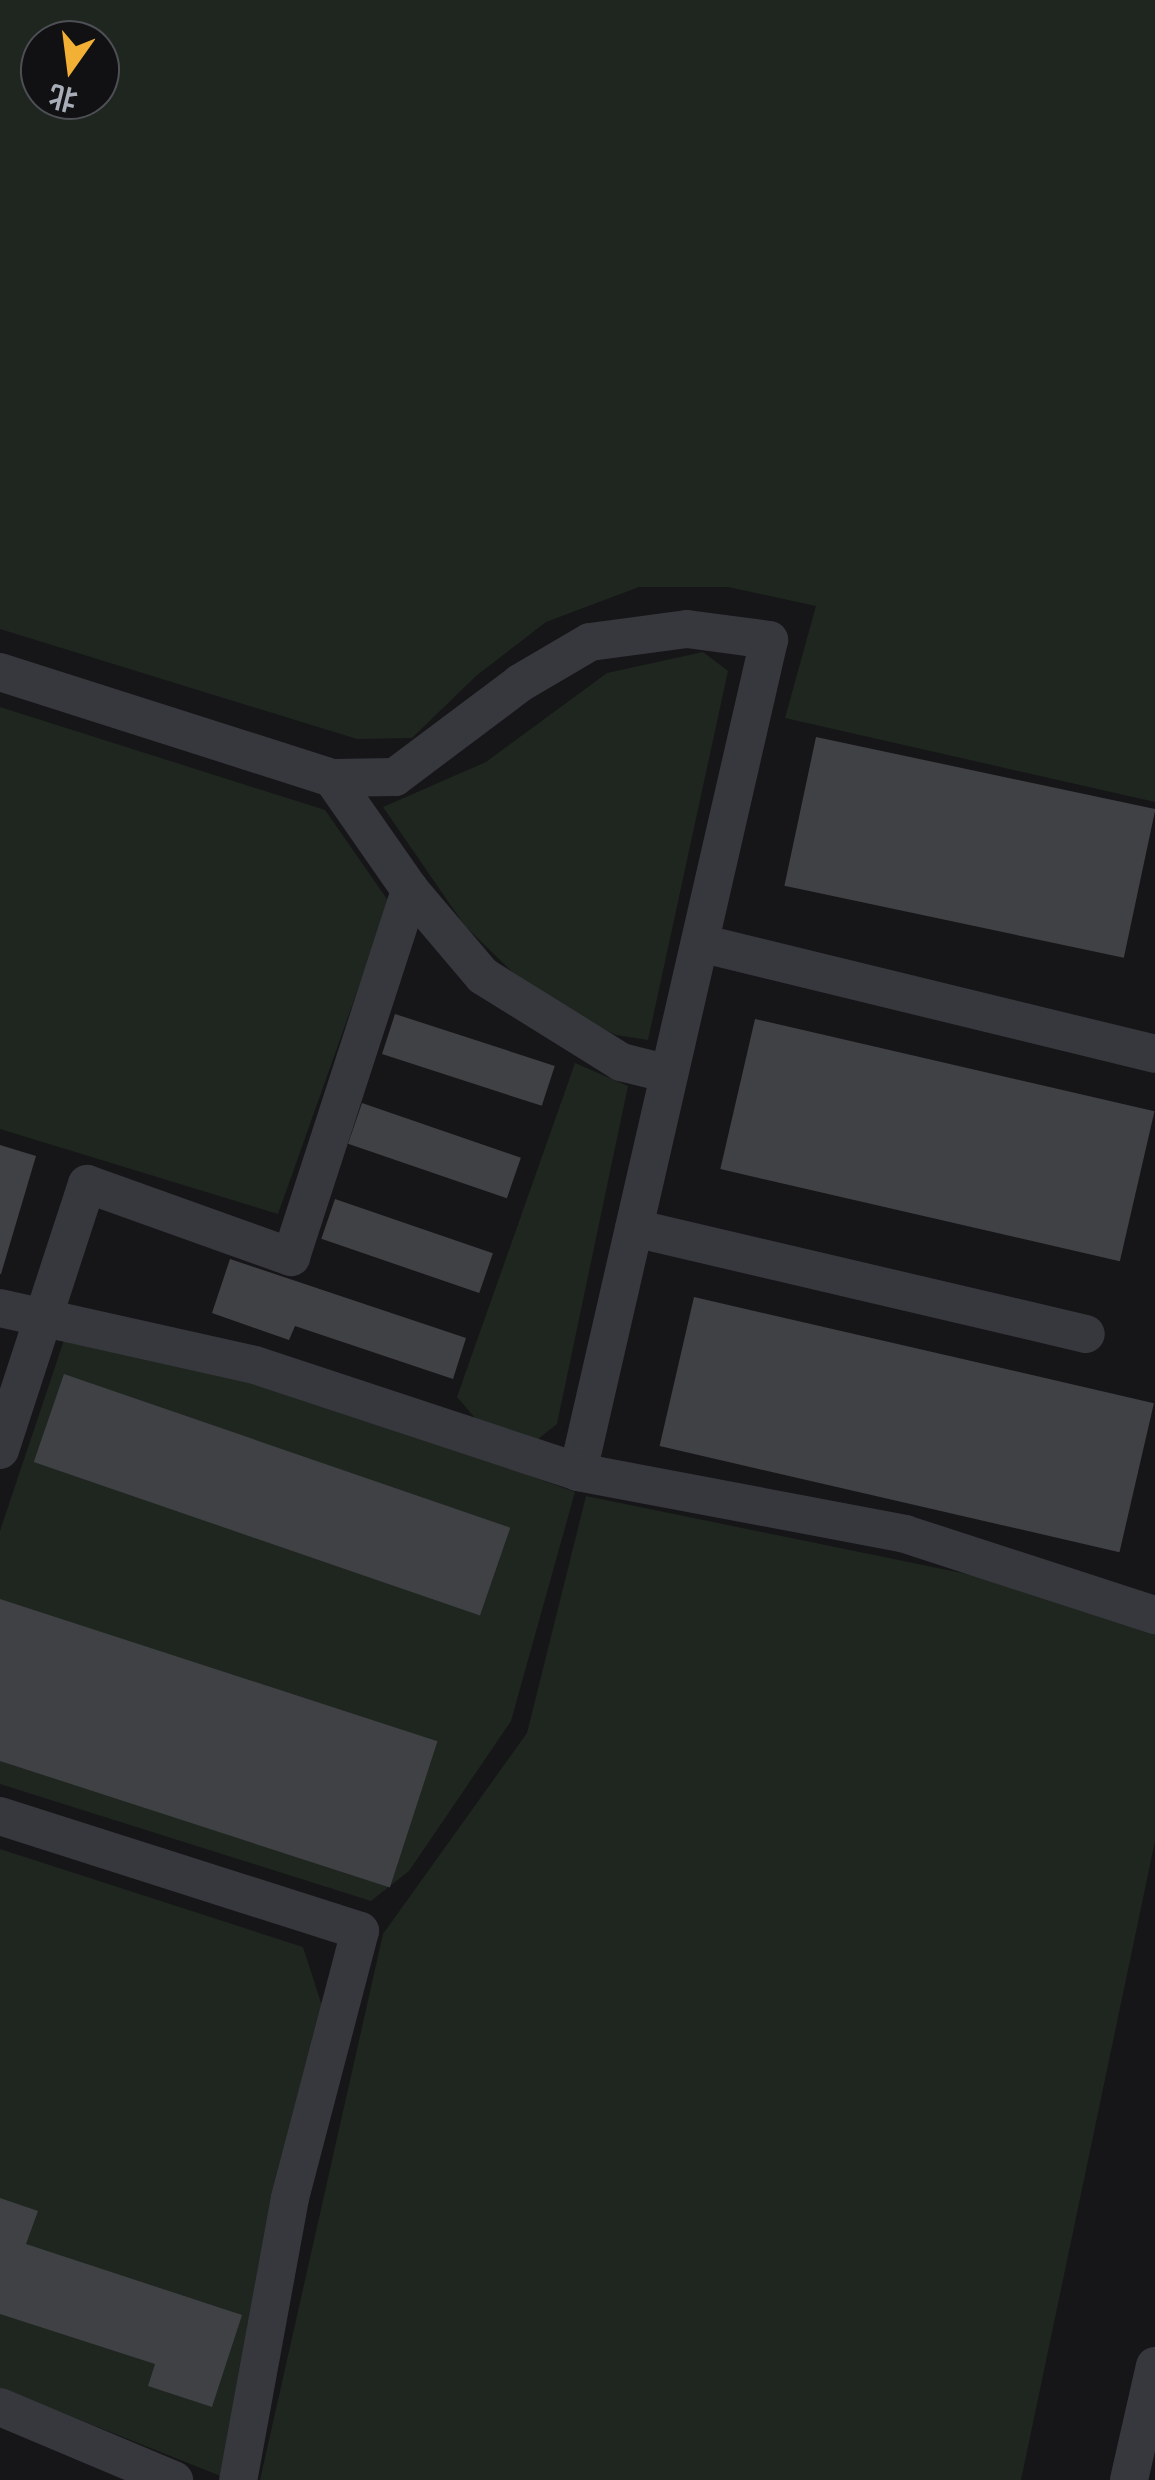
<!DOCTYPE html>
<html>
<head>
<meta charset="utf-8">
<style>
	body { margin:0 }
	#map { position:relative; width:1155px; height:2480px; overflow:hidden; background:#161618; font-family:Poppins,"Noto Sans SC",sans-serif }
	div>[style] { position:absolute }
	.green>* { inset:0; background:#1e261f }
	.building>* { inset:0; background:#404145; transform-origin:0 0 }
	.minor>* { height:38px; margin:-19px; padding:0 19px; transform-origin:19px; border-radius:19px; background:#37383d }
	span { translate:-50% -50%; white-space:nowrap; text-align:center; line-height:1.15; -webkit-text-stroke:8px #111113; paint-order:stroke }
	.north { position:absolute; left:20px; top:20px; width:100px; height:100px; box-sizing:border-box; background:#111113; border:2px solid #4d4f55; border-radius:50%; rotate:194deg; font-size:28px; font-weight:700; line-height:40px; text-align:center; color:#a8adb8 }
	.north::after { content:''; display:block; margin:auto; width:35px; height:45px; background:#f2b134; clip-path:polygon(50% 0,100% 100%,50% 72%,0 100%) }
</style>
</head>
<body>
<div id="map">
	<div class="green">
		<i style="clip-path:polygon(evenodd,0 0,1155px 0,1155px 802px,785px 718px,816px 606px,728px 587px,639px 587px,546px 622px,476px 676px,412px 738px,357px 739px,0 629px,0 0,40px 40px,100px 40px,100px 100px,40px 100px,40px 40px)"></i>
		<i style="clip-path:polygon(703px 652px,728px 671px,648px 1040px,616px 1035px,541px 1000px,465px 926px,383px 807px,486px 762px,607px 673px)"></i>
		<i style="clip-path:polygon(0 707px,325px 810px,389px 902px,278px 1214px,0 1129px)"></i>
		<i style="clip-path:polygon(575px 1063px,628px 1086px,557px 1424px,533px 1443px,476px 1419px,457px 1397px)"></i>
		<i style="clip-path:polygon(64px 1340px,259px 1379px,575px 1492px,511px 1721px,409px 1871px,371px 1901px,0 1784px,0 1531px)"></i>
		<i style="clip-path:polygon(586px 1496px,1035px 1588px,1155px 1632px,1155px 1841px,1021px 2480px,260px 2480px,383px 1934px,527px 1733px)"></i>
		<i style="clip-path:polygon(0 1849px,303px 1947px,323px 2009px,223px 2477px,0 2388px)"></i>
	</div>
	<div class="building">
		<i style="left:816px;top:737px;width:347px;height:152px;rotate:12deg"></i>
		<i style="left:395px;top:1014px;width:168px;height:42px;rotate:18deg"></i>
		<i style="left:755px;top:1019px;width:410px;height:154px;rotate:13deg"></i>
		<i style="left:362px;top:1103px;width:168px;height:43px;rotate:19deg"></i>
		<i style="clip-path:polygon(0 1145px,36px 1156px,1px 1274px,0 1274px)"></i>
		<i style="left:335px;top:1199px;width:167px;height:42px;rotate:19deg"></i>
		<i style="clip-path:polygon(230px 1259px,466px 1338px,453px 1379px,295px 1326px,289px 1340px,212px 1313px)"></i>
		<i style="left:694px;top:1297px;width:472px;height:153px;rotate:13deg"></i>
		<i style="left:64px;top:1374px;width:472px;height:93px;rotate:19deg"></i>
		<i style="left:0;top:1599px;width:460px;height:154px;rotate:18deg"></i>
		<i style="clip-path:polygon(0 2198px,38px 2211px,26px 2244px,242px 2315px,212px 2407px,148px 2386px,155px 2364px,0 2314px)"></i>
	</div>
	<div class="minor">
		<i style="left:0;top:672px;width:349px;rotate:17.7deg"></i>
		<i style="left:332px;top:778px;width:63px;rotate:-0.9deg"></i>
		<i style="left:395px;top:777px;width:156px;rotate:-36.9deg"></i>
		<i style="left:520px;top:683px;width:81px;rotate:-30.4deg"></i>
		<i style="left:590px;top:642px;width:98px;rotate:-7.6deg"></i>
		<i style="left:687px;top:629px;width:83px;rotate:7.6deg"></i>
		<i style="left:769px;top:640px;width:854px;rotate:102.93deg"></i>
		<i style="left:332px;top:778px;width:136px;rotate:55.1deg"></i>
		<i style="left:410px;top:890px;width:113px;rotate:49.7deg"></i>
		<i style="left:483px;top:976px;width:163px;rotate:31.9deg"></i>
		<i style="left:621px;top:1062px;width:49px;rotate:14deg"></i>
		<i style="left:700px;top:943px;width:468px;rotate:13.7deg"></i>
		<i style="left:634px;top:1228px;width:464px;rotate:13.2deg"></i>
		<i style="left:0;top:1308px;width:261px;rotate:12.6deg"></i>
		<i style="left:255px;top:1365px;width:340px;rotate:18.3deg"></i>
		<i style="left:578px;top:1472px;width:333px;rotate:10.7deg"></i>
		<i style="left:905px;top:1534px;width:263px;rotate:18deg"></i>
		<i style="left:0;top:1450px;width:280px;rotate:-71.9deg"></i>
		<i style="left:87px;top:1184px;width:217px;rotate:19.7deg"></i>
		<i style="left:291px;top:1257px;width:386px;rotate:-72deg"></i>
		<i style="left:0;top:1816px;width:378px;rotate:17.7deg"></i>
		<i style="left:360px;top:1931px;width:276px;rotate:104.7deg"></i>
		<i style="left:290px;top:2198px;width:287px;rotate:100.4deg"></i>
		<i style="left:0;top:2407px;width:189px;rotate:22.8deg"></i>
		<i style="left:1129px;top:2480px;width:117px;rotate:-77.2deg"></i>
	</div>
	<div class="north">北</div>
</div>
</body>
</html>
